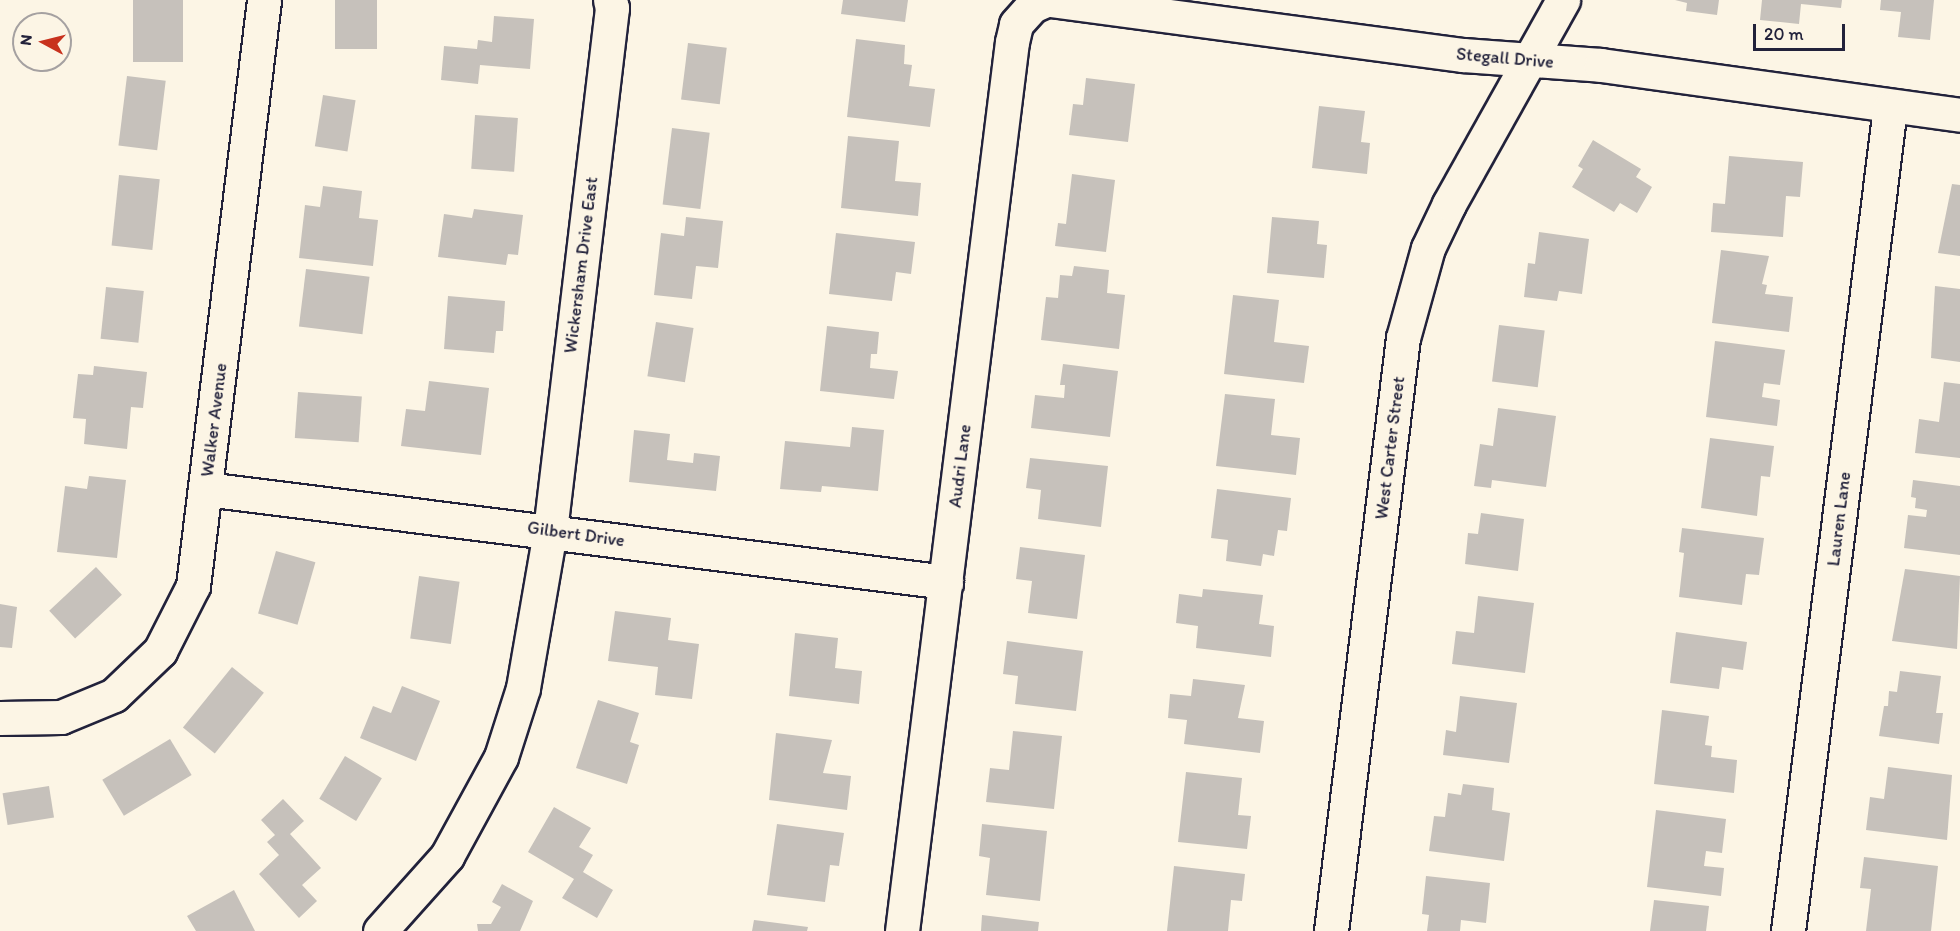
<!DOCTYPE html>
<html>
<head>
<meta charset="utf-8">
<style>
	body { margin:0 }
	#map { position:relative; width:1960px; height:931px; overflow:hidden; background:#fcf5e5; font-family:Itim,sans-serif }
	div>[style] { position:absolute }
	.building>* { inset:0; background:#c6c1bb; transform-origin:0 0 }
	.roads { filter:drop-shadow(2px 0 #22223b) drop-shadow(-2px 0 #22223b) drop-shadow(0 2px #22223b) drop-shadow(0 -2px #22223b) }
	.minor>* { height:33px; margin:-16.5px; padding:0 16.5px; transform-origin:16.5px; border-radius:16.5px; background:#fcf5e5 }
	span { translate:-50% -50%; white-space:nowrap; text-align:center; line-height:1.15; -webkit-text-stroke:4.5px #fcf5e5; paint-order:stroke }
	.street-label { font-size:18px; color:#22223b }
	.north { position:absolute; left:12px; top:12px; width:60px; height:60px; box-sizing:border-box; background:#fcf5e5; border:2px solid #a5a1a1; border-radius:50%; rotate:277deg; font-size:16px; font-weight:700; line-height:24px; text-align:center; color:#22223b }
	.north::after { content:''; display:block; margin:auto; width:21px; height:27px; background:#c8321e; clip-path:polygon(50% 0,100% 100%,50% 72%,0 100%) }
	.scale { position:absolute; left:1753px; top:24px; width:92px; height:27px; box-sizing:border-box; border:3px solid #22223b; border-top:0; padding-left:8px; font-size:18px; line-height:21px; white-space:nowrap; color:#22223b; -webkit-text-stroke:4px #fcf5e5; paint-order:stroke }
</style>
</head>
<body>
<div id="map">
	<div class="building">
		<i style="left:133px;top:0;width:50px;height:62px"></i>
		<i style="left:335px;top:0;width:42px;height:49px"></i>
		<i style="clip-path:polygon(843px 0,908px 0,905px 22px,841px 14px)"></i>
		<i style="clip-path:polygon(1675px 0,1719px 0,1717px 15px,1686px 11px,1687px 3px)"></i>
		<i style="clip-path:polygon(1762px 0,1842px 0,1841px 8px,1801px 4px,1799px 24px,1760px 20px)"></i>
		<i style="clip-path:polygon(1881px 0,1934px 0,1930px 40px,1898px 37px,1901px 12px,1880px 10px)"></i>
		<i style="clip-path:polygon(494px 16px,534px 19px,530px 69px,480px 65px,478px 84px,441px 80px,444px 46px,477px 49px,478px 40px,492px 42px)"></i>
		<i style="clip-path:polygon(856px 39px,905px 45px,904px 64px,912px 65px,909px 86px,935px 89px,930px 127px,847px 117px)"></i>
		<i style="left:688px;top:43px;width:39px;height:57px;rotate:7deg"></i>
		<i style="left:127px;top:76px;width:39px;height:70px;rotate:7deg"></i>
		<i style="clip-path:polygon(1086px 78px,1135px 84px,1128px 142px,1069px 135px,1073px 104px,1083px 105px)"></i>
		<i style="left:323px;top:95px;width:33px;height:52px;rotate:9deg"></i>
		<i style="clip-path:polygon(1319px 106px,1365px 111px,1361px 142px,1370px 143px,1367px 174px,1312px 168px)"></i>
		<i style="left:475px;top:115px;width:43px;height:54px;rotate:4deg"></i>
		<i style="left:672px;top:128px;width:38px;height:77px;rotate:7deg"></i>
		<i style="clip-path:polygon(848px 136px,899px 141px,895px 181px,921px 183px,918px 216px,841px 208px)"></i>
		<i style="clip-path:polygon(1593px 140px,1641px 169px,1636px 177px,1652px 187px,1637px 213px,1620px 203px,1614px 212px,1572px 187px,1583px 169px,1578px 166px)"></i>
		<i style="clip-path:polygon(1729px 156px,1803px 162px,1800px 197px,1786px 196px,1783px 237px,1711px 232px,1713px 203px,1725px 204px)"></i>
		<i style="clip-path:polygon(1072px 174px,1115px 180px,1106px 252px,1055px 246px,1058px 223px,1066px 224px)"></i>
		<i style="left:119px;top:175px;width:41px;height:71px;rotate:6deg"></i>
		<i style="clip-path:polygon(1952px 184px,1960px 185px,1960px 256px,1938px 253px)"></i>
		<i style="clip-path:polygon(323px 186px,362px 191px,359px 218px,378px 220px,373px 266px,299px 258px,305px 205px,320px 207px)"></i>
		<i style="clip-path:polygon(474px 209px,523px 215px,518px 255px,508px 254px,506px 265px,438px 257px,444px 214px,472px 218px)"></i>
		<i style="clip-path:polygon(686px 217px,723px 221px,718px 268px,696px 266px,692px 299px,654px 295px,661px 233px,684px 236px)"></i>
		<i style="clip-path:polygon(1272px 217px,1319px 221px,1317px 244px,1327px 245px,1324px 278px,1267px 273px)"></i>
		<i style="clip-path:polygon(1539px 232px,1589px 239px,1582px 294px,1559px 291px,1557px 301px,1524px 297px,1528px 263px,1535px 264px)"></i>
		<i style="clip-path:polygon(836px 233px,915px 242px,911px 274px,896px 272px,892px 301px,829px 294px)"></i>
		<i style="clip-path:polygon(1721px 250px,1769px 256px,1762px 284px,1767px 285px,1765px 294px,1793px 297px,1789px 332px,1712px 323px)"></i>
		<i style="clip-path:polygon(1074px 266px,1109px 270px,1107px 293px,1125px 295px,1119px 349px,1041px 340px,1046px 297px,1058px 298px,1060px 275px,1072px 276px)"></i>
		<i style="left:306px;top:269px;width:64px;height:58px;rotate:7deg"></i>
		<i style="clip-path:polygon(1935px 286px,1960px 289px,1960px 362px,1931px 358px)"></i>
		<i style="left:106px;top:287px;width:38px;height:52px;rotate:6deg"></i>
		<i style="clip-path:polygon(1233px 295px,1279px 300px,1274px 342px,1309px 346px,1304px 383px,1224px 374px)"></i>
		<i style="clip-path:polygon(448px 296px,505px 301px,503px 331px,496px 331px,494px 353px,444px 349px)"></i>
		<i style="left:656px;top:322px;width:38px;height:55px;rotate:9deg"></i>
		<i style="left:1499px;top:325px;width:46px;height:57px;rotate:7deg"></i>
		<i style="clip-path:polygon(827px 326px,879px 332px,877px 354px,871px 354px,870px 368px,898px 371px,894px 399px,820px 391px)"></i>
		<i style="clip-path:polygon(1715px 341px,1785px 350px,1780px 385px,1764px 383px,1762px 397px,1780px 400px,1777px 426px,1706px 417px)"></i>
		<i style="clip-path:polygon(1063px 364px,1118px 371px,1110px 437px,1031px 428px,1035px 395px,1064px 398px,1065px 385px,1060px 385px)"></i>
		<i style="clip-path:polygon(94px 366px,147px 372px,143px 408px,131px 407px,127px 449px,84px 444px,86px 419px,73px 418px,78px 374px,93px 375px)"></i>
		<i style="clip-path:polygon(429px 381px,489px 388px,481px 455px,401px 446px,406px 409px,425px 411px)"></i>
		<i style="clip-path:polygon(1944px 382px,1960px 384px,1960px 458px,1915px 453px,1919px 419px,1939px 422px)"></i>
		<i style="left:298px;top:392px;width:64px;height:46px;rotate:4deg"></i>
		<i style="clip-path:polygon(1225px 394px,1275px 399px,1271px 435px,1300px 438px,1296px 475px,1216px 466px)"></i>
		<i style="clip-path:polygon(1498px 408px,1556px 416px,1546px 487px,1492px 480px,1491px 488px,1474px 486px,1480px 444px,1493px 446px)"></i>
		<i style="clip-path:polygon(852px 427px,884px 430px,878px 491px,822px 486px,821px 492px,780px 489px,785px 441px,850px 447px)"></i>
		<i style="clip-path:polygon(634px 430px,670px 434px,667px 460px,693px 463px,694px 453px,720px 456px,716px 491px,629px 482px)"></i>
		<i style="clip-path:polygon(1710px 438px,1774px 446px,1770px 477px,1761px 476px,1757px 516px,1701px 508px)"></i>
		<i style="clip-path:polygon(1030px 458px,1108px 466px,1101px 527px,1038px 519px,1041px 490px,1026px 488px)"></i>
		<i style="clip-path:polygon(89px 476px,126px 480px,117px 558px,57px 552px,65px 486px,87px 489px)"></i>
		<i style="clip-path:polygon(1913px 480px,1960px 486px,1960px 555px,1904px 548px,1908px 515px,1926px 517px,1927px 510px,1915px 508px,1916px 498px,1911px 497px)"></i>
		<i style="clip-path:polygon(1217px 489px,1291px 498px,1287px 531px,1278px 530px,1274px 556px,1263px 554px,1261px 566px,1226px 561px,1228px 540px,1211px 538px)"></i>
		<i style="clip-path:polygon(1481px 513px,1524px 519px,1518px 571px,1465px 564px,1468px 533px,1478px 534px)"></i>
		<i style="clip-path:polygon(1682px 528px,1764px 538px,1759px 575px,1746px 574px,1742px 605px,1679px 597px,1684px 553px,1679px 552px)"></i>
		<i style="clip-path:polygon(1020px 547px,1085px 555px,1077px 619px,1028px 613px,1032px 581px,1016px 579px)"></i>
		<i style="left:276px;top:551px;width:41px;height:65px;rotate:16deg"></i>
		<i style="left:96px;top:567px;width:38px;height:64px;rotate:47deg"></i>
		<i style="clip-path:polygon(1905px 569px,1960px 576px,1957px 649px,1892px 641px)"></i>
		<i style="left:419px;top:576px;width:41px;height:63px;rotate:8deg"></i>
		<i style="clip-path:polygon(1203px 589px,1263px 595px,1259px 624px,1274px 626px,1271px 657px,1196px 648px,1198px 626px,1176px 623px,1179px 594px,1202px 597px)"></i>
		<i style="clip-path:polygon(1478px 596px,1534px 603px,1525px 673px,1452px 664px,1456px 631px,1474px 633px)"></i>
		<i style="clip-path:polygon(0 604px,17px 607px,12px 648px,0 647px)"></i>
		<i style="clip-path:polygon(615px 611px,671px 618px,668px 640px,699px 644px,692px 699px,655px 695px,658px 667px,608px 661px)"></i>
		<i style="clip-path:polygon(1676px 632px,1747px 642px,1743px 670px,1722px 667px,1719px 689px,1670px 683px)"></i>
		<i style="clip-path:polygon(795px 633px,838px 638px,835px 668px,862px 671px,859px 704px,789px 696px)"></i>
		<i style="clip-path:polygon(1007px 641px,1083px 651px,1076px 711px,1015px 704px,1018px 676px,1003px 674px)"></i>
		<i style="left:232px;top:667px;width:41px;height:78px;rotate:39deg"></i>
		<i style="clip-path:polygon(1900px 671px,1941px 676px,1936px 713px,1943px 713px,1939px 744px,1879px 736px,1884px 706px,1888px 706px,1889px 691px,1897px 692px)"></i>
		<i style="clip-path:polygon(1193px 679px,1245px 685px,1238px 718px,1264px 721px,1260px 753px,1184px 744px,1187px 720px,1168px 718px,1170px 694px,1191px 696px)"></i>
		<i style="clip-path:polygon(402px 686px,440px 701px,416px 761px,360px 738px,373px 706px,391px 713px)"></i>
		<i style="clip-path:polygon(1460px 696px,1517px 703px,1509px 763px,1443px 755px,1446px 730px,1456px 732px)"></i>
		<i style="clip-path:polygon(598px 700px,639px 713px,630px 742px,639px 745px,627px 784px,576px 768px)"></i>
		<i style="clip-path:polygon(1662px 710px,1709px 716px,1705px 745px,1712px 746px,1711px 757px,1737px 760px,1734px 793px,1654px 784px)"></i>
		<i style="clip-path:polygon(1013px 731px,1062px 736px,1054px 809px,986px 802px,990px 768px,1009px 770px)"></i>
		<i style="clip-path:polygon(776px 733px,832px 740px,823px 773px,851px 776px,847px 810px,769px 800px)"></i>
		<i style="left:170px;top:739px;width:42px;height:79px;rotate:59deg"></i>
		<i style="left:345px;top:756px;width:43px;height:50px;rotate:31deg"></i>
		<i style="clip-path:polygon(1888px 767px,1952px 775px,1947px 840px,1866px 830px,1870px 797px,1884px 799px)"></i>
		<i style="clip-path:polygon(1186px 772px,1242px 778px,1238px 815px,1251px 816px,1247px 849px,1178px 842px)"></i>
		<i style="clip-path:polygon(1463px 784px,1494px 788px,1492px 810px,1510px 813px,1504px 861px,1429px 851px,1434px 816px,1445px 817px,1448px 793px,1461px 795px)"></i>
		<i style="left:49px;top:786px;width:32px;height:47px;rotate:81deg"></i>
		<i style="clip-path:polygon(283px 799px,304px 821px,290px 834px,321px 868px,302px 885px,317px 901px,299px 918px,259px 874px,279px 855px,267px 842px,275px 835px,261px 820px)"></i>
		<i style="clip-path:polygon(554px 807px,591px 828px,579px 847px,593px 855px,583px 872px,613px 890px,597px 918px,562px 898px,574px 879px,528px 852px)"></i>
		<i style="clip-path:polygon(1656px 810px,1726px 819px,1722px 853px,1706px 851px,1704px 866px,1724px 868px,1721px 896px,1647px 887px)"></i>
		<i style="clip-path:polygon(777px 824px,844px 833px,839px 866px,830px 865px,825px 902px,767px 895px)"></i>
		<i style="clip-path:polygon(982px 824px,1047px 831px,1040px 901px,986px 895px,990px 858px,979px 856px)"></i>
		<i style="clip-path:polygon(1864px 857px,1938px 866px,1931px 931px,1866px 931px,1871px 889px,1860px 888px)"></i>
		<i style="clip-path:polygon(1174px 866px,1245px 874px,1242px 901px,1231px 900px,1228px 931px,1167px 931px)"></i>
		<i style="clip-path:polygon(1426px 876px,1490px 883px,1486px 923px,1461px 920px,1460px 931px,1427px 931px,1429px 915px,1422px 914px)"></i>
		<i style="clip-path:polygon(502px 884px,533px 901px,520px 931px,478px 931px,477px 924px,491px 924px,501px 907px,492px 902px)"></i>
		<i style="clip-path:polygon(234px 890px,255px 931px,196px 931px,187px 916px)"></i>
		<i style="clip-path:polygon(1654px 900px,1709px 906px,1706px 931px,1650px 931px)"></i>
		<i style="clip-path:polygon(982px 915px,1039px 922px,1038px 931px,981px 931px)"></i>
		<i style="clip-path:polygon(754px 920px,808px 927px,807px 931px,752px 931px)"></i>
	</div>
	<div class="roads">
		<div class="minor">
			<i style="left:1050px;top:0;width:417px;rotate:7.6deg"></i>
			<i style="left:1463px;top:55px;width:138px;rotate:4.1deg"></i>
			<i style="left:1601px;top:65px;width:362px;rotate:7.9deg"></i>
			<i style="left:206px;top:489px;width:746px;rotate:7.16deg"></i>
			<i style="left:0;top:718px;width:61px;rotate:-0.9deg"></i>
			<i style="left:61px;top:717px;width:57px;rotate:-22.5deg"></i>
			<i style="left:114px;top:695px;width:64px;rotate:-43.7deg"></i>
			<i style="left:160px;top:651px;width:73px;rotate:-63.1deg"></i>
			<i style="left:193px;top:586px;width:590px;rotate:-83.09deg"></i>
			<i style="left:380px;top:931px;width:101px;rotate:-48.2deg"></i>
			<i style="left:447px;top:856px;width:113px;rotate:-61.4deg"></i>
			<i style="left:501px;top:757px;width:72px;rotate:-72.3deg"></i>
			<i style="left:523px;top:688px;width:159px;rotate:-80.2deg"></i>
			<i style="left:550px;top:531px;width:527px;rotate:-83.24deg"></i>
			<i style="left:612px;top:8px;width:8px;rotate:-104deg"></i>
			<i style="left:902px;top:931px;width:896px;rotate:-82.95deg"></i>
			<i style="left:1012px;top:42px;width:18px;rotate:-77deg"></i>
			<i style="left:1016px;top:24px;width:24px;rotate:-48deg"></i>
			<i style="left:1032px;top:6px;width:15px;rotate:-23deg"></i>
			<i style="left:1331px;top:931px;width:597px;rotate:-83.08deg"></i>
			<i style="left:1403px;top:338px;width:93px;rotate:-74.5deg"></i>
			<i style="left:1428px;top:248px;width:49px;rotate:-64.5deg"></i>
			<i style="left:1449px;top:204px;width:234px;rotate:-60.8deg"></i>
			<i style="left:1788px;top:931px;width:830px;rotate:-82.94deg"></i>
		</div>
	</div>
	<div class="street-label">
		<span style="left:1505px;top:58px;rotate:5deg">Stegall Drive</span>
		<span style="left:581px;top:265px;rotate:-83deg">Wickersham Drive East</span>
		<span style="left:214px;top:420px;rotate:-83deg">Walker Avenue</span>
		<span style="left:1390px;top:448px;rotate:-83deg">West Carter Street</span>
		<span style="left:960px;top:466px;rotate:-83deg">Audri Lane</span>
		<span style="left:1839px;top:519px;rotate:-83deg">Lauren Lane</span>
		<span style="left:576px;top:534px;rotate:8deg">Gilbert Drive</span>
	</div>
	<div class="north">N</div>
	<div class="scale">20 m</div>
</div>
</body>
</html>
